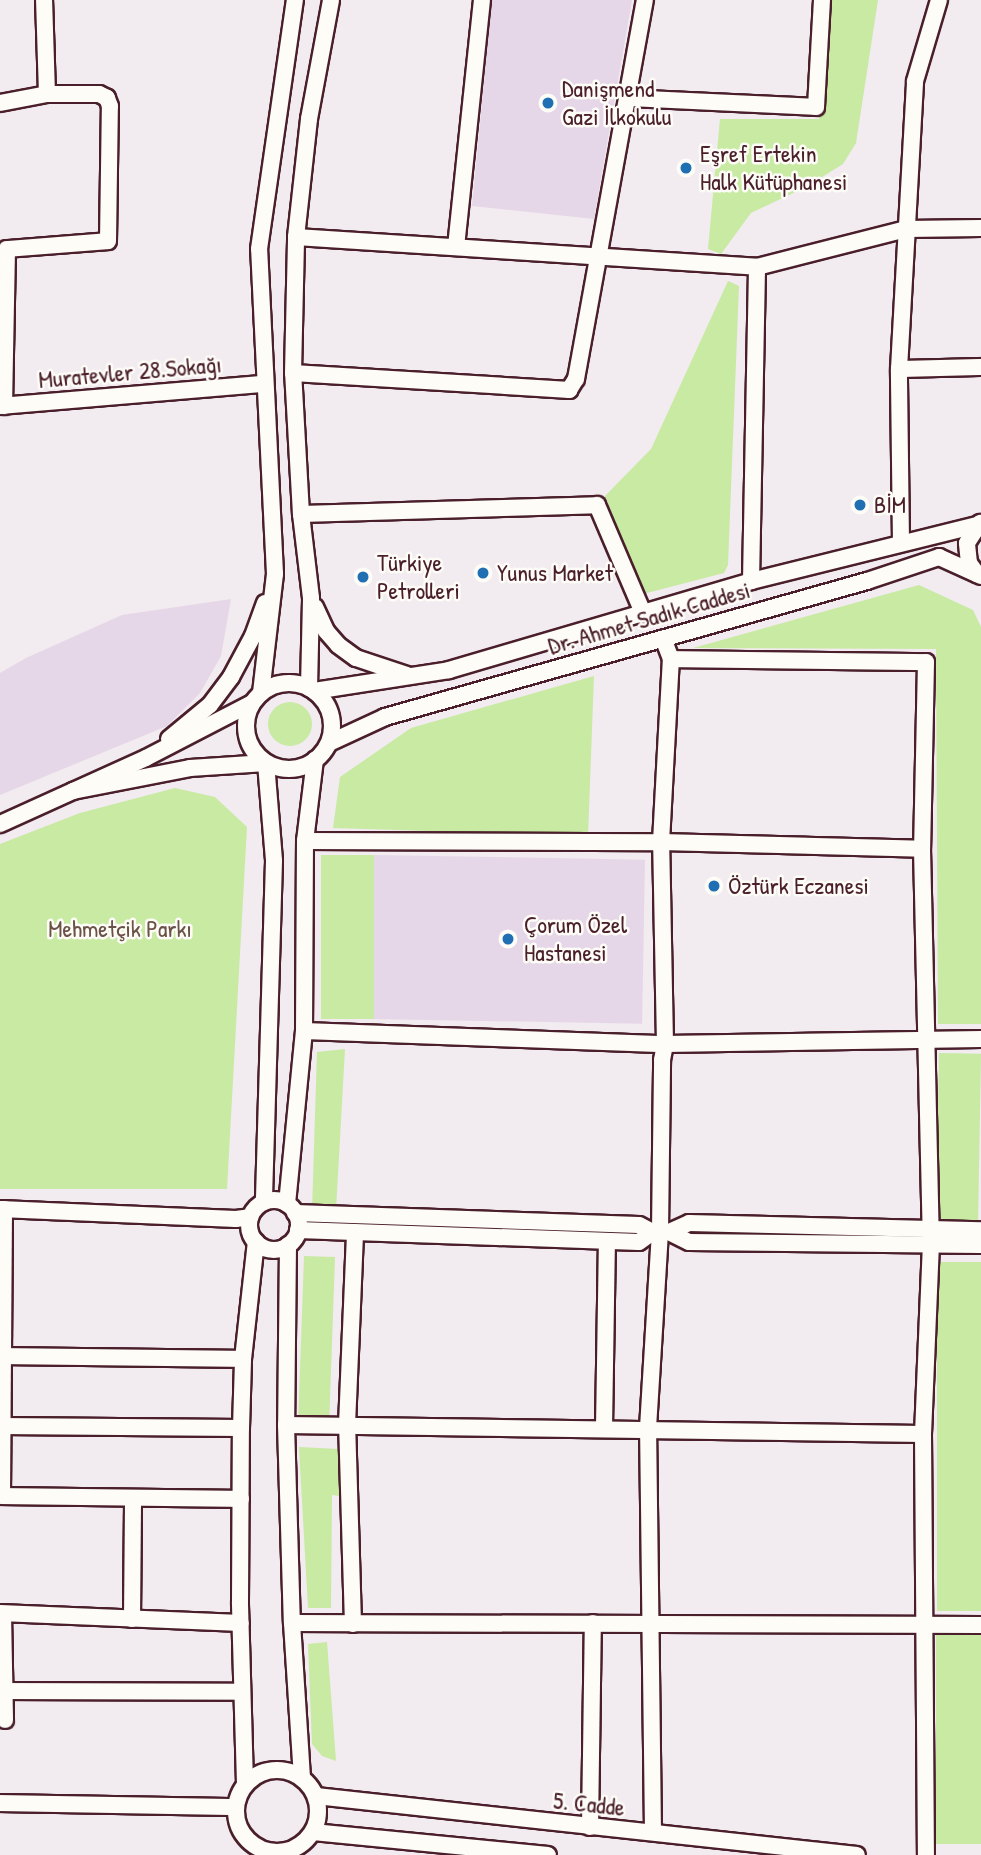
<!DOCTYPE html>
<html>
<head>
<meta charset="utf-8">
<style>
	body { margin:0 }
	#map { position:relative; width:981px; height:1855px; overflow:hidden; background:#f2ebf0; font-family:"Patrick Hand",sans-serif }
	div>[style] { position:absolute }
	.built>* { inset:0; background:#e5d7e7; transform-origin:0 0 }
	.green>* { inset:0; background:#c8eaa3; transform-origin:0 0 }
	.round { border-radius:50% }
	.roads { filter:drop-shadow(2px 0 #4a1f2b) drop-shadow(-2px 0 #4a1f2b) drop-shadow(0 2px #4a1f2b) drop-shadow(0 -2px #4a1f2b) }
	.minor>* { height:16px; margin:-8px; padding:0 8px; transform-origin:8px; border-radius:8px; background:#fdfcf7 }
	.minor>.ring { margin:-8px; padding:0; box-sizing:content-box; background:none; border:16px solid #fdfcf7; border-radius:50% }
	.dots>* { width:19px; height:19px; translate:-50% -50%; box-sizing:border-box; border:4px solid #fdfcf7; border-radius:50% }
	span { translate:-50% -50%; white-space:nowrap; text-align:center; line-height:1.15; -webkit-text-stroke:5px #fdfcf7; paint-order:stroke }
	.poi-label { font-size:24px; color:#4a1f2b }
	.left { translate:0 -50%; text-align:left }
	.street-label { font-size:24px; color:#4a1f2b }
	.park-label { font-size:24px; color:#6a5249 }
</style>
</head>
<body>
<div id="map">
	<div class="built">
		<i style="clip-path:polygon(492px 0,632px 0,594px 219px,472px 206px)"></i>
		<i style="clip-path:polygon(231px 599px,221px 656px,200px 693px,167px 726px,0 795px,0 673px,26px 658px,122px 615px)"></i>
		<i style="left:374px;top:855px;width:271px;height:164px;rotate:1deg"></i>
	</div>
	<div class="green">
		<i style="clip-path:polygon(831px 0,878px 0,856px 143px,843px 164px,806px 187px,751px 213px,721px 254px,708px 249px,720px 119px,819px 119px)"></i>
		<i style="clip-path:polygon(728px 281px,739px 286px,728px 565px,724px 573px,643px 594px,605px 496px,651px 449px)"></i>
		<i style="clip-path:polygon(919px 585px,973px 610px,981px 627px,981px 1024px,938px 1024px,936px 649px,693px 648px)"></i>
		<i style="clip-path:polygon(594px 676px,588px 836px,333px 828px,340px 777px,411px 728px)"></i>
		<i class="round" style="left:268px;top:702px;width:44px;height:44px"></i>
		<i style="clip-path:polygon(175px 788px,215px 797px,247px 827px,227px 1189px,0 1189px,0 844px,80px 813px)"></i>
		<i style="left:374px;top:855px;width:164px;height:53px;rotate:90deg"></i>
		<i style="clip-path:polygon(345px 1049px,336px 1210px,312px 1211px,317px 1052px)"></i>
		<i style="left:939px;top:1053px;width:42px;height:168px;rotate:1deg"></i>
		<i style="left:304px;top:1256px;width:31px;height:161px;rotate:2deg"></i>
		<i style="left:937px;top:1262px;width:44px;height:349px"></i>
		<i style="clip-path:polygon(299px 1447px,339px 1449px,340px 1496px,332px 1495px,331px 1608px,308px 1608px)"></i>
		<i style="left:981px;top:1635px;width:209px;height:45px;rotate:90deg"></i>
		<i style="clip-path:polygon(327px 1642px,336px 1761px,322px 1756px,312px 1744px,308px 1644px)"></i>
	</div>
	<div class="roads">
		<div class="minor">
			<i style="left:627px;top:98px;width:189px;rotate:2.7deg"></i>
			<i style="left:816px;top:107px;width:107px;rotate:-86.8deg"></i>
			<i style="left:0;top:103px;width:48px;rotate:-10.8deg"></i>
			<i style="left:296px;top:237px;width:462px;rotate:3.7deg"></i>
			<i style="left:757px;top:267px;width:154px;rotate:-14.3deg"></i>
			<i style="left:906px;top:229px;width:75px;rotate:-0.8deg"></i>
			<i style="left:456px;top:247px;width:248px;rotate:-84deg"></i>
			<i style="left:899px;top:369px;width:82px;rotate:-1.4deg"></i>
			<i style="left:293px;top:373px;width:277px;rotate:3.5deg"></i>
			<i style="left:569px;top:390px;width:13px;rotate:-58deg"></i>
			<i style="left:576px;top:379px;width:385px;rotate:-79.7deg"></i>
			<i style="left:0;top:406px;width:265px;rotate:-4.8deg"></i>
			<i style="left:4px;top:406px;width:157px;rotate:-88.9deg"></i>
			<i style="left:7px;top:249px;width:101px;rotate:-4.5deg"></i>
			<i style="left:108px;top:241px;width:135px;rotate:-89.2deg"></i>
			<i style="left:110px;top:106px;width:9px;rotate:-111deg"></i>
			<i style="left:107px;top:98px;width:9px;rotate:-153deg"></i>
			<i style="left:99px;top:94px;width:52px;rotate:180deg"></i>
			<i style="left:47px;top:94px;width:94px;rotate:-91.8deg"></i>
			<i style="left:301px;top:514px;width:296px;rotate:-1.7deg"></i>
			<i style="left:597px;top:505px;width:117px;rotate:66.9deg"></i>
			<i style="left:901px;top:543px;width:174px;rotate:-90.7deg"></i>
			<i style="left:899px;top:369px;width:288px;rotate:-86.8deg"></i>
			<i style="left:915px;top:81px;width:84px;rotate:-73.5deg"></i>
			<i style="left:977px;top:574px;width:14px;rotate:-126deg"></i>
			<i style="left:969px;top:563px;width:20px;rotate:-96deg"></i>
			<i style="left:967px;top:543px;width:24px;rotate:-57deg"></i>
			<i style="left:751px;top:581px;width:314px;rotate:-88.9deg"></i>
			<i style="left:315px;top:607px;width:26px;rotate:65deg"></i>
			<i style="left:326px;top:631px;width:18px;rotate:49deg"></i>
			<i style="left:338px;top:645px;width:22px;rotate:36deg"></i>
			<i style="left:356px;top:658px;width:54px;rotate:18.4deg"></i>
			<i style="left:671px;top:659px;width:255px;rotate:0.7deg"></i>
			<i style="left:926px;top:662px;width:187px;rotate:91.2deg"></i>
			<i style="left:922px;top:849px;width:394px;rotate:88.7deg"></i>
			<i style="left:931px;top:1243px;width:191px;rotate:92.4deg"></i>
			<i style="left:923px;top:1434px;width:421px;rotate:89.6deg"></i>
			<i class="ring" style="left:246px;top:683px;width:70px;height:70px"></i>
			<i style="left:309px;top:688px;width:90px;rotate:-88.7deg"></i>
			<i style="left:311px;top:598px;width:85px;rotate:-96.8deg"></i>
			<i style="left:301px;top:514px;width:141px;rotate:-93.2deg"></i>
			<i style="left:293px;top:373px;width:136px;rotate:-88.7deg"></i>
			<i style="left:296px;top:237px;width:119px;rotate:-83.7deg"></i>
			<i style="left:309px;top:119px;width:121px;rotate:-79.5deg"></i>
			<i style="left:314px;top:691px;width:137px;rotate:-8.8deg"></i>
			<i style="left:449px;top:670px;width:315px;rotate:-16.4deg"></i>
			<i style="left:751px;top:581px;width:233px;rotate:-13.9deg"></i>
			<i style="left:261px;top:693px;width:120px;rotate:-83.3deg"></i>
			<i style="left:275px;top:574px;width:325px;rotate:-92.8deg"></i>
			<i style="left:259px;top:249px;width:252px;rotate:-81.8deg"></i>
			<i style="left:252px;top:703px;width:119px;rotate:152.6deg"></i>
			<i style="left:146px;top:758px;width:80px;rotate:155.7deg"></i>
			<i style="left:73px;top:791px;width:119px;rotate:-11.1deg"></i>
			<i style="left:190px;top:768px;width:76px;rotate:-3.8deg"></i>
			<i style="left:266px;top:763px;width:98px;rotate:85.3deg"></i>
			<i style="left:274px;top:861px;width:341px;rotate:91.7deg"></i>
			<i style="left:169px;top:739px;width:53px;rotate:-39.7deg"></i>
			<i style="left:210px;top:705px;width:35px;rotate:-53deg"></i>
			<i style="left:231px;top:677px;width:47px;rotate:-61.8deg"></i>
			<i style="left:253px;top:636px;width:35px;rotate:-70deg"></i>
			<i style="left:329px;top:743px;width:62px;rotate:-24.9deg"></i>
			<i style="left:385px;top:717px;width:501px;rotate:-15.76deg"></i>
			<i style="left:867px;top:581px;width:76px;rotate:-18.4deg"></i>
			<i style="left:939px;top:557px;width:46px;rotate:24.3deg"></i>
			<i style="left:0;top:824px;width:80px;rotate:-24.3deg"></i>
			<i style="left:305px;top:841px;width:356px;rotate:0.2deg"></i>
			<i style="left:661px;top:842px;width:261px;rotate:1.5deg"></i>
			<i style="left:304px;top:1031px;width:361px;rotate:2.1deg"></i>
			<i style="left:665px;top:1044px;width:316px;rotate:-0.9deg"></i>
			<i class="ring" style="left:249px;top:1200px;width:34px;height:34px"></i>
			<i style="left:287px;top:1204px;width:174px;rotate:-84.4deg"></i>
			<i style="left:304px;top:1031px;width:190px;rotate:-89.7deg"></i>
			<i style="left:305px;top:841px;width:82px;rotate:-83deg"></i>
			<i style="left:0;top:1209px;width:236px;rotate:2.4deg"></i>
			<i style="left:236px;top:1219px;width:14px;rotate:-8deg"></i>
			<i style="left:4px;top:1209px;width:287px;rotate:90.4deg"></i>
			<i style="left:2px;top:1496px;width:239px;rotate:0.7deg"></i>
			<i style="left:295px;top:1213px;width:344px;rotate:2deg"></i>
			<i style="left:639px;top:1225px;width:16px;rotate:27deg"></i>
			<i style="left:653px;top:1232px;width:16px"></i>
			<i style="left:669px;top:1232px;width:22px;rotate:27deg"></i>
			<i style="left:689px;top:1242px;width:292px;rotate:0.6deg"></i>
			<i style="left:298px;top:1230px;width:341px;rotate:2deg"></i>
			<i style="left:639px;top:1242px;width:17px;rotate:-36deg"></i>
			<i style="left:669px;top:1232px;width:22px;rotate:-24deg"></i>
			<i style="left:689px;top:1223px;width:292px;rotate:1.4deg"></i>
			<i style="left:288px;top:1245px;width:180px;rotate:90.6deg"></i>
			<i style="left:286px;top:1425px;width:198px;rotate:88.3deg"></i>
			<i style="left:292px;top:1623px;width:154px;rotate:86.3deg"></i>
			<i style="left:3px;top:1356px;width:240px;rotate:0.7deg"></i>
			<i style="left:286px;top:1425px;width:637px;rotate:0.81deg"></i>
			<i style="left:0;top:1426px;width:241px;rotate:0.5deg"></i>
			<i style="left:604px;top:1428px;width:187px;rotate:-89.1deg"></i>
			<i style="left:0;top:1613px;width:241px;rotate:2.4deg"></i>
			<i style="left:3px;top:1614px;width:106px;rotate:88.9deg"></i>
			<i style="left:132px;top:1619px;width:121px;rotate:-89.5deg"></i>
			<i style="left:292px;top:1623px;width:689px;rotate:0.17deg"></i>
			<i style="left:353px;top:1624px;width:199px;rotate:-91.7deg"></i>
			<i style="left:347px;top:1425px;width:191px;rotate:-87.6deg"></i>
			<i style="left:5px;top:1691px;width:237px;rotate:0.2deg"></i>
			<i class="ring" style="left:236px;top:1770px;width:66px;height:66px"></i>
			<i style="left:245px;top:1784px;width:182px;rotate:-91.6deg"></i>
			<i style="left:240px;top:1602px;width:174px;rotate:-89.7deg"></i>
			<i style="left:241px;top:1428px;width:69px;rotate:-88.3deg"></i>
			<i style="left:243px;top:1359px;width:118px;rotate:-83.7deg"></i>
			<i style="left:316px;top:1796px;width:544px;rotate:6.22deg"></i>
			<i style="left:0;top:1803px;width:236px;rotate:1deg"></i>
			<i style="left:590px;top:1827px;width:204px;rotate:-89.2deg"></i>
			<i style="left:313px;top:1832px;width:236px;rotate:5.6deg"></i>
			<i style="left:653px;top:1832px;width:404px;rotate:-90.7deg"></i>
			<i style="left:648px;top:1428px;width:196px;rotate:-86.5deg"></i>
			<i style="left:660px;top:1232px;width:172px;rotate:-89.3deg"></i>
			<i style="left:662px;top:1060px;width:16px;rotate:-79deg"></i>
			<i style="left:665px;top:1044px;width:202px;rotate:-91.1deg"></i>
			<i style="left:661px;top:842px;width:183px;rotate:-86.9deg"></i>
			<i style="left:671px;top:659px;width:22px;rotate:-111deg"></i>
		</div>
	</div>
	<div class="dots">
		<i style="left:548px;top:103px;background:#1f6fb2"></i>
		<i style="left:686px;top:168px;background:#1f6fb2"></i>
		<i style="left:860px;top:505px;background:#1f6fb2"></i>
		<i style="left:483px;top:573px;background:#1f6fb2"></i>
		<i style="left:363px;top:577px;background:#1f6fb2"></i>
		<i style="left:714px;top:886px;background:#1f6fb2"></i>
		<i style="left:508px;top:939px;background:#1f6fb2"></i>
	</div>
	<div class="poi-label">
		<span class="left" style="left:562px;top:103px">Danişmend<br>Gazi İlkokulu</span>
		<span class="left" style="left:700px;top:168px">Eşref Ertekin<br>Halk Kütüphanesi</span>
		<span class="left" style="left:874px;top:505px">BİM</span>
		<span class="left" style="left:377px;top:577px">Türkiye<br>Petrolleri</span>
		<span class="left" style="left:497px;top:573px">Yunus Market</span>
		<span class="left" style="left:728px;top:886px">Öztürk Eczanesi</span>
		<span class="left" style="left:524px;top:939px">Çorum Özel<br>Hastanesi</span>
	</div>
	<div class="street-label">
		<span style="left:130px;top:372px;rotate:-5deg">Muratevler 28.Sokağı</span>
		<span style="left:649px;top:618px;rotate:-16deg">Dr. Ahmet Sadık Caddesi</span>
		<span style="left:589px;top:1804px;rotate:6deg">5. Cadde</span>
	</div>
	<div class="park-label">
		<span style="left:120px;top:929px">Mehmetçik Parkı</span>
	</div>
</div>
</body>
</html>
